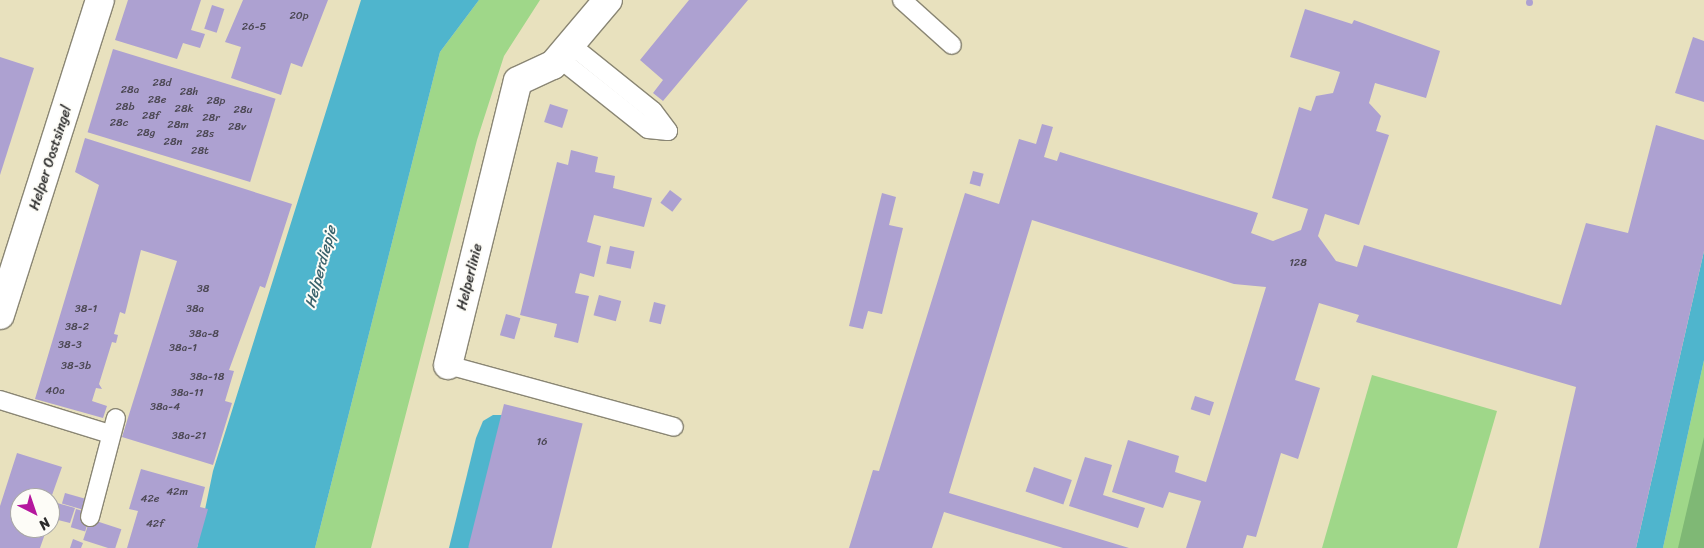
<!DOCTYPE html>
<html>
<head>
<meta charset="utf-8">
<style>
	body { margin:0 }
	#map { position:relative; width:1704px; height:548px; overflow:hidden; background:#e8e1be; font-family:Sriracha,sans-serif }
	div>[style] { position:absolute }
	.green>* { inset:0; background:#9fd789 }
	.forest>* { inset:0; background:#7fb875 }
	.water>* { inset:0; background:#4fb5cd }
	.building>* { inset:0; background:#ada1d1; transform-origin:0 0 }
	.round { border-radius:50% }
	.roads { filter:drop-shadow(1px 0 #8a8674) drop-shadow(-1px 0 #8a8674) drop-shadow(0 1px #8a8674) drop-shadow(0 -1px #8a8674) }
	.service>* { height:18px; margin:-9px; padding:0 9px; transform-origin:9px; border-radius:9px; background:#fff }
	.minor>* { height:28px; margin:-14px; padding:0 14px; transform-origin:14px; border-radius:14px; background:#fff }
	span { translate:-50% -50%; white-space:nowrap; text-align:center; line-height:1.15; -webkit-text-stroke:4px #fdfcf7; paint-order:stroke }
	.number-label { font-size:11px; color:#4c4854 }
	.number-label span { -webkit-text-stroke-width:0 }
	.street-label { font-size:14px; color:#2b2b2b }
	.water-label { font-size:15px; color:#39626c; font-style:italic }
	.north { position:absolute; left:10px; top:488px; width:50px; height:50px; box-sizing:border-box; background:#fdfcf7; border:1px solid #a9a8a5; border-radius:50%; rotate:139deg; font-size:14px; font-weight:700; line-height:20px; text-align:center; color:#2b2b2b }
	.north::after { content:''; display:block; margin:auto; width:18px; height:22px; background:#b5179e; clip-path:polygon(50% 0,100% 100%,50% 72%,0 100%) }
</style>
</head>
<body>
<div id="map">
	<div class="green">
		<i style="clip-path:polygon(479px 0,540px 0,504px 56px,477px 140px,371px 548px,315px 548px,440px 52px)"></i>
		<i style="clip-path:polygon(1704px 360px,1704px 548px,1663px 548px)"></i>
		<i style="clip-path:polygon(1372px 375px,1497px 411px,1457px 548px,1322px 548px)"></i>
	</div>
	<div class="forest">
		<i style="clip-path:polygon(1704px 437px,1704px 548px,1678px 548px)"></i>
	</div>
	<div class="water">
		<i style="clip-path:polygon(361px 0,479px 0,440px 52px,315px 548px,197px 548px,213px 471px)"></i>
		<i style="clip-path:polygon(1704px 251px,1704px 360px,1663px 548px,1636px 548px)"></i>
		<i style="clip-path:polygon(493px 415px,512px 415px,480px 548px,449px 548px,476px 438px,483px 421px)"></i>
	</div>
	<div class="building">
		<i class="round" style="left:1525.5px;top:-1.5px;width:7px;height:7px"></i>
		<i style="clip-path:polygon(128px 0,201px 0,191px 30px,205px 34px,200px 48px,183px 43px,177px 59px,115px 40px)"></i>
		<i style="clip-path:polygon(243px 0,328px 0,302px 67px,291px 63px,281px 95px,231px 78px,241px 47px,225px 42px)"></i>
		<i style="clip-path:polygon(689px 0,748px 0,663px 101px,653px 93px,663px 80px,640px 60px)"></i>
		<i style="left:212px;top:5px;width:13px;height:25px;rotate:18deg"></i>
		<i style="clip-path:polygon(1305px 9px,1352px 24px,1354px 20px,1440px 51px,1426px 98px,1375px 83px,1369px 103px,1381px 116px,1376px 131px,1389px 135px,1359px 225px,1325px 214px,1318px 236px,1336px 261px,1357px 267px,1364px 245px,1561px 305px,1586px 223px,1628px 233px,1656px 125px,1704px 140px,1704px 251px,1636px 548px,1539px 548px,1576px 387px,1356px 322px,1359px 315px,1319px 303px,1295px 380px,1320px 388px,1298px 459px,1281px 453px,1256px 537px,1247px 535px,1243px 548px,1186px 548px,1201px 501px,1169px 492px,1163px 508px,1112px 492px,1128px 440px,1179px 456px,1175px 472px,1206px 482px,1266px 287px,1234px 284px,1032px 220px,949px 493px,1129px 548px,1063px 548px,944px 512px,932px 548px,849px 548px,873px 470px,879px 471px,965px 193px,999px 204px,1019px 139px,1036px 144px,1042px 124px,1053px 127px,1044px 157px,1057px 161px,1060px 152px,1258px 213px,1251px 233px,1273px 241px,1301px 230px,1308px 209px,1272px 198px,1299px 107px,1311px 111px,1316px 96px,1333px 93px,1340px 72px,1290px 57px)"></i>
		<i style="clip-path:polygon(1693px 37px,1704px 41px,1704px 102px,1675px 93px)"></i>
		<i style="left:113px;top:49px;width:170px;height:87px;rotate:17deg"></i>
		<i style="clip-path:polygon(0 57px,34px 68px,0 175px)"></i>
		<i style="left:550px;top:104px;width:19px;height:19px;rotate:18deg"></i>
		<i style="clip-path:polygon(85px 138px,292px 204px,265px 288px,260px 286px,229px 370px,234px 371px,225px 401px,232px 403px,213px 465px,122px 437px,177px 261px,141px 250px,125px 314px,120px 312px,114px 334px,118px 335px,116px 343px,112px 342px,99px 384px,102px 389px,96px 388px,92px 401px,107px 406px,103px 418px,35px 399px,99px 185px,75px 172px)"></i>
		<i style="clip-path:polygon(571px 150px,598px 157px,595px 172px,615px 176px,613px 188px,652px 198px,644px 227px,594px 215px,587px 242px,601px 246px,594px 277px,580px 273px,575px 293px,589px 296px,578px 343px,554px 337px,557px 324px,520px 315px,557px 162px,568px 165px)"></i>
		<i style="left:973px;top:171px;width:11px;height:13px;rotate:15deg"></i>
		<i style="left:670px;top:190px;width:15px;height:16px;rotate:37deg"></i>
		<i style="clip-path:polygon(882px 193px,896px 197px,889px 225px,903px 228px,882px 314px,868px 311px,863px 329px,849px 326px)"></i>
		<i style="left:610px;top:246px;width:25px;height:18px;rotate:12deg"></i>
		<i style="left:599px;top:295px;width:23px;height:21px;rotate:15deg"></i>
		<i style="left:654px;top:302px;width:12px;height:20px;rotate:14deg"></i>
		<i style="left:506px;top:314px;width:15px;height:22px;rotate:16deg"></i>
		<i style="left:1195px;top:396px;width:20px;height:14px;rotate:18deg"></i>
		<i style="left:504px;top:404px;width:81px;height:148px;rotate:14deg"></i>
		<i style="clip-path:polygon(17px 453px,62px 467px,51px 498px,20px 498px,20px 528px,46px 531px,40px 548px,0 548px,0 506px)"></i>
		<i style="clip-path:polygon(1085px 457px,1112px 465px,1103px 495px,1145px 508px,1138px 528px,1069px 506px)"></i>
		<i style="left:1034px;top:467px;width:40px;height:26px;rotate:19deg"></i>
		<i style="clip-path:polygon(141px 469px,205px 487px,200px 507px,208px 509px,197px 548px,127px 548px,138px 511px,129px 509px)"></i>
		<i style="left:65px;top:493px;width:22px;height:11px;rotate:16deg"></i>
		<i style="clip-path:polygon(50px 501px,75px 508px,70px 523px,50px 518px)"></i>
		<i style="left:76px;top:509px;width:15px;height:19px;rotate:16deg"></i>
		<i style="left:90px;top:519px;width:33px;height:22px;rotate:18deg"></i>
		<i style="clip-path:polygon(73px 539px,83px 543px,81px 548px,70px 548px)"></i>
	</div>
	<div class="roads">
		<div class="service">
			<i style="left:902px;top:0;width:67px;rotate:42deg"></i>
			<i style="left:571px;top:45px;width:105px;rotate:38.8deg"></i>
			<i style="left:653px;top:111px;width:25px;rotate:53deg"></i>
			<i style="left:560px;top:59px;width:112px;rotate:38.5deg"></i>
			<i style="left:648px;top:129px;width:20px;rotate:6deg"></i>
			<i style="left:448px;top:365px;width:234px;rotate:15.3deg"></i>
			<i style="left:0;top:400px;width:115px;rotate:17.2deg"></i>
			<i style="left:90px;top:517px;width:102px;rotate:-75.3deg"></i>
		</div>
		<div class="minor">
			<i style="left:0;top:315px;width:330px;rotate:-72.4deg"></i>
			<i style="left:448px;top:365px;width:292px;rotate:-76.2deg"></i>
			<i style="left:518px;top:81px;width:38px;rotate:-25deg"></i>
			<i style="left:553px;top:65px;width:85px;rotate:-49.8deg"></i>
		</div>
	</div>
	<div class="number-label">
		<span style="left:299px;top:16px">20p</span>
		<span style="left:254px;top:27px">26-5</span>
		<span style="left:162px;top:83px">28d</span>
		<span style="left:130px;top:90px">28a</span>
		<span style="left:189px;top:92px">28h</span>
		<span style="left:157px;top:100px">28e</span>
		<span style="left:216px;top:101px">28p</span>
		<span style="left:125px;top:107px">28b</span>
		<span style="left:184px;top:109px">28k</span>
		<span style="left:243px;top:110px">28u</span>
		<span style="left:151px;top:116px">28f</span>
		<span style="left:211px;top:118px">28r</span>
		<span style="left:119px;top:123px">28c</span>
		<span style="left:178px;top:125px">28m</span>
		<span style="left:237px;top:127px">28v</span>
		<span style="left:146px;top:133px">28g</span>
		<span style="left:205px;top:134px">28s</span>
		<span style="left:173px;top:142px">28n</span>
		<span style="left:200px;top:151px">28t</span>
		<span style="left:1298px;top:263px">128</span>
		<span style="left:203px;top:289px">38</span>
		<span style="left:86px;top:309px">38-1</span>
		<span style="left:195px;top:309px">38a</span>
		<span style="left:77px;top:327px">38-2</span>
		<span style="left:204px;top:334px">38a-8</span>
		<span style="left:70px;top:345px">38-3</span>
		<span style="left:183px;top:348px">38a-1</span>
		<span style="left:76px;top:366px">38-3b</span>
		<span style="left:207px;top:377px">38a-18</span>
		<span style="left:55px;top:391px">40a</span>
		<span style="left:187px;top:393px">38a-11</span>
		<span style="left:165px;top:407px">38a-4</span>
		<span style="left:189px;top:436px">38a-21</span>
		<span style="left:542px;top:442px">16</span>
		<span style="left:177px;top:492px">42m</span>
		<span style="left:150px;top:499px">42e</span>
		<span style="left:155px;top:524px">42f</span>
	</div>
	<div class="street-label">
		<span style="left:51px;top:158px;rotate:-72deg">Helper Oostsingel</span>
		<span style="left:470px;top:277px;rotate:-76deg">Helperlinie</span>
	</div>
	<div class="water-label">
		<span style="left:321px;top:267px;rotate:-75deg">Helperdiepje</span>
	</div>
	<div class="north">N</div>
</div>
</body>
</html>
